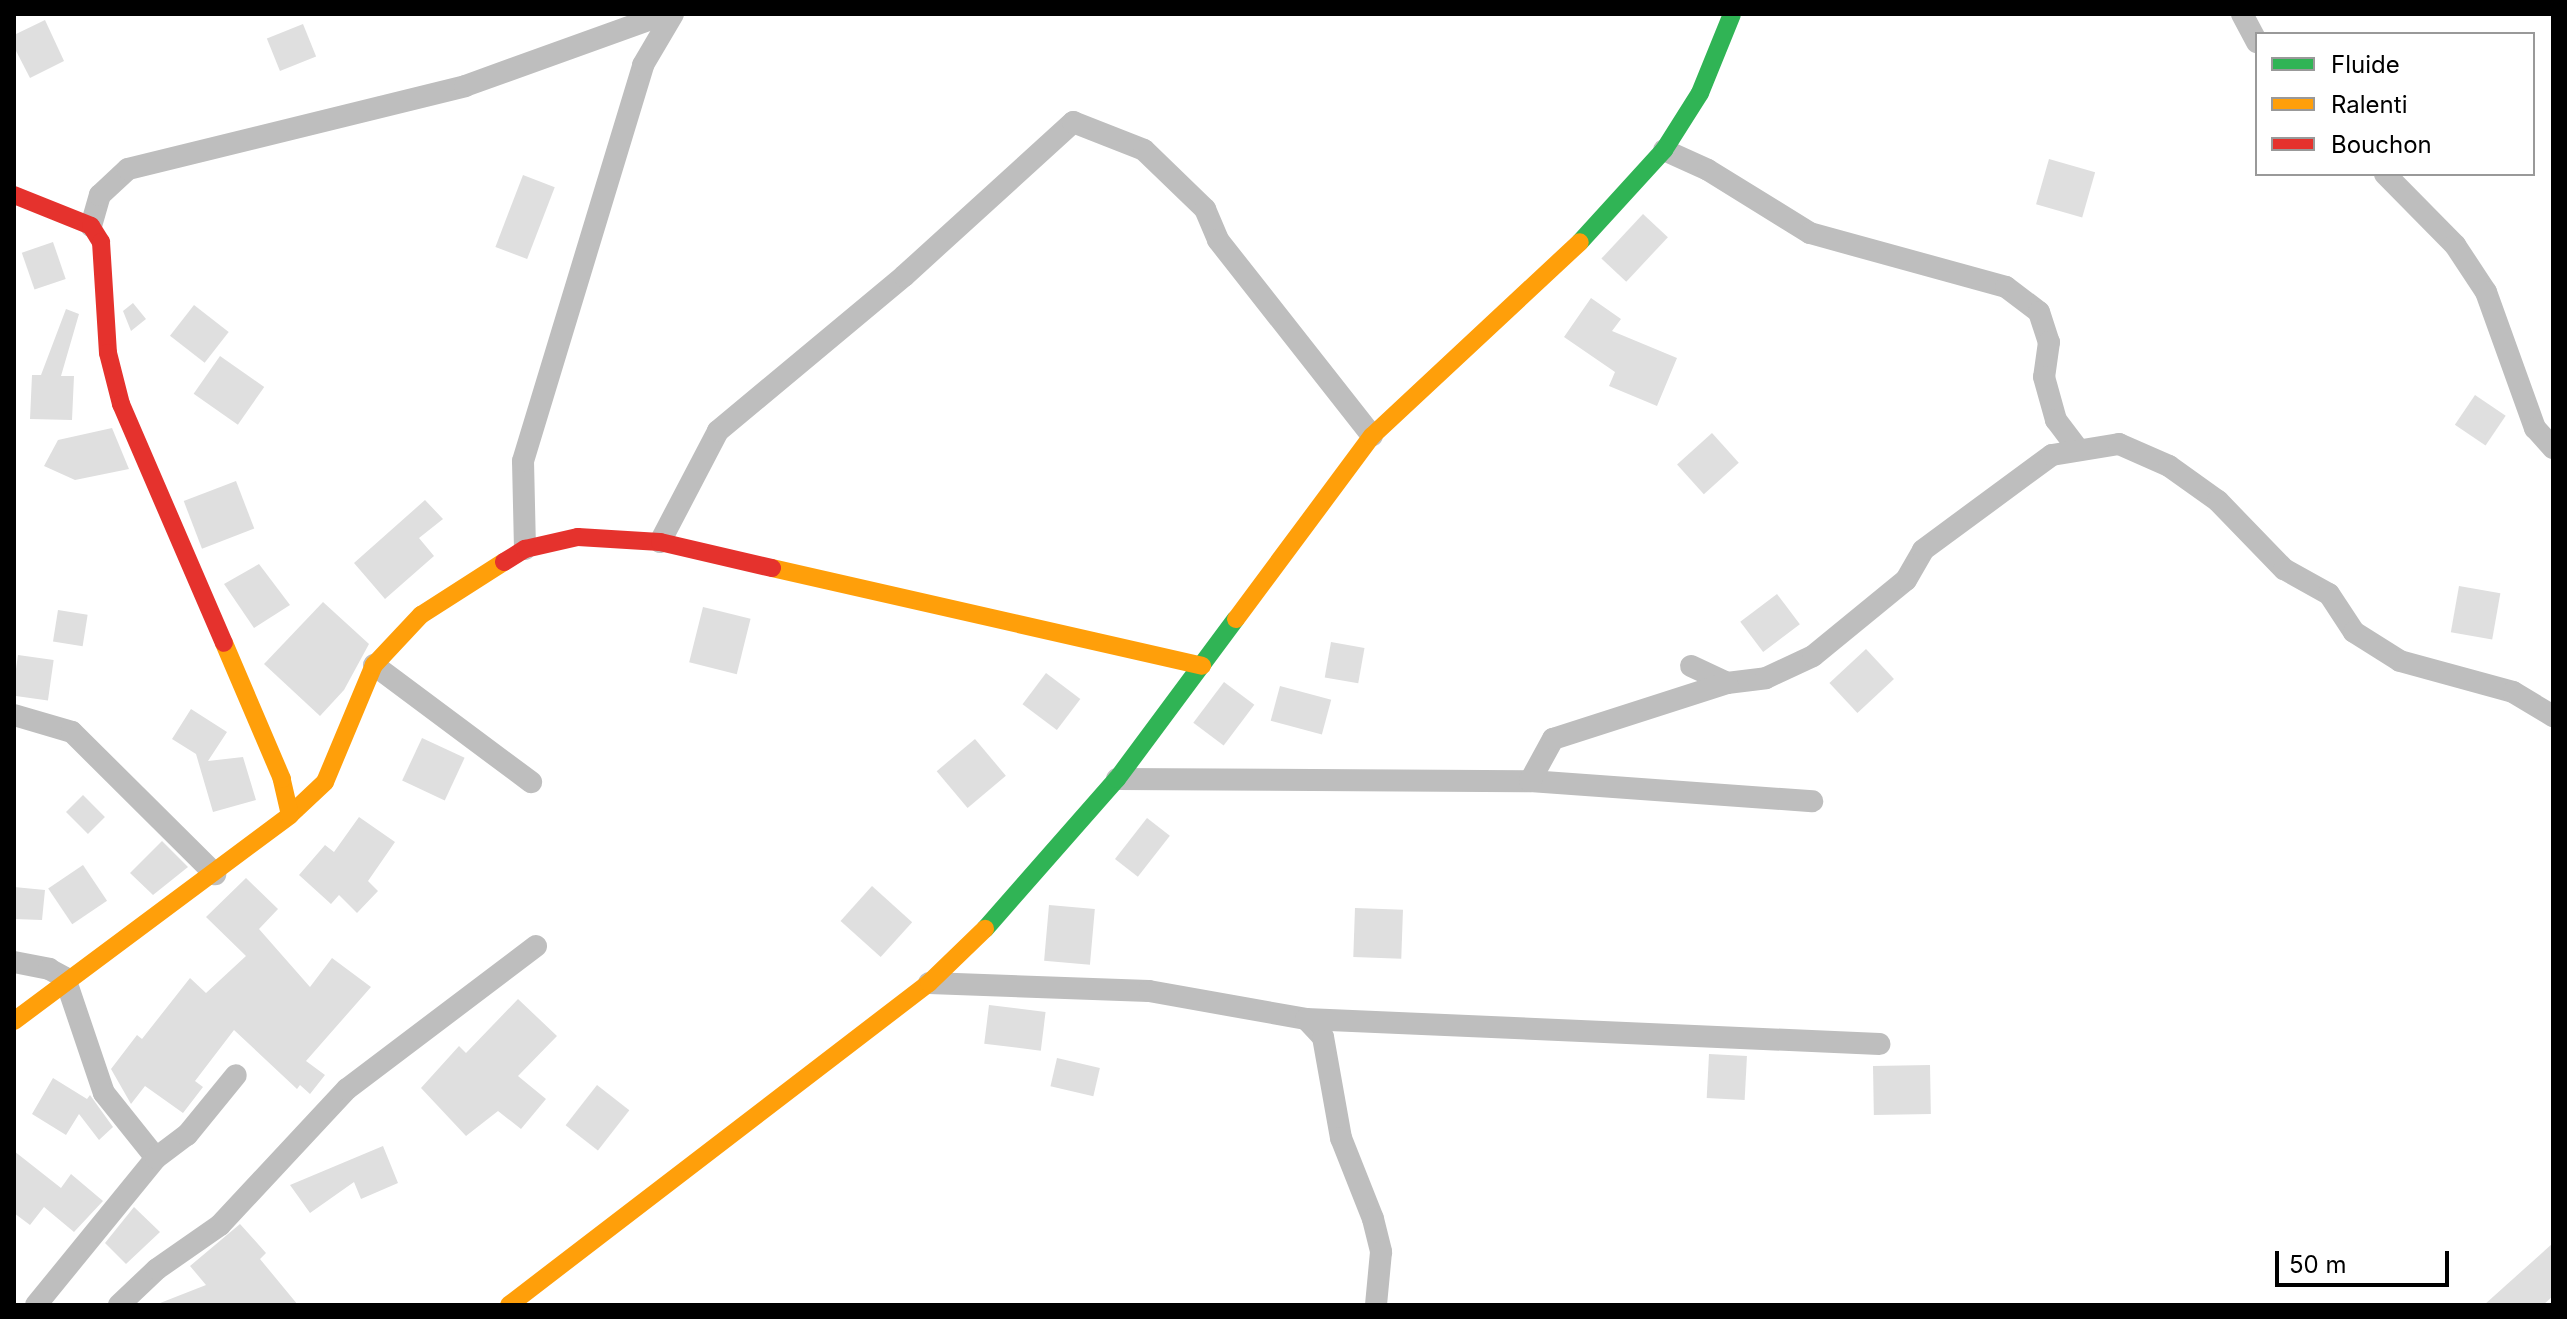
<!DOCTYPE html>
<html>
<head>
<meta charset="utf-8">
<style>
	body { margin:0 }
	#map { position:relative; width:2567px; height:1319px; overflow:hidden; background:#fff; font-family:Inter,sans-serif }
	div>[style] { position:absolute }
	.building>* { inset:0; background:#dfdfdf; transform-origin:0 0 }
	.street>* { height:22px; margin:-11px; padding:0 11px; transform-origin:11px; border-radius:11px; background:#bebebe }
	.fast>* { height:18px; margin:-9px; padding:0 9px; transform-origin:9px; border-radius:9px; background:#30b455 }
	.slow>* { height:18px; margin:-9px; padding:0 9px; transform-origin:9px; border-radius:9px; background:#ff9f0a }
	.jam>* { height:18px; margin:-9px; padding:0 9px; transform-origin:9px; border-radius:9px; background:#e5322d }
	span { translate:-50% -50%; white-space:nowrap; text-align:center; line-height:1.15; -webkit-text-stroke:8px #fff; paint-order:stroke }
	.frame { position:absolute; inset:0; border:16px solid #000; pointer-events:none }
	.legend { position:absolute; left:2255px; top:32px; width:280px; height:144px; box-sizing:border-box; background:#fff; border:2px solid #999; margin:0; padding:10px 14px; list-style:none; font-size:24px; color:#000 }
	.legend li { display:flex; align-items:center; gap:16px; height:40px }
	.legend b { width:40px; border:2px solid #999 }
	.scale { position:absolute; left:2275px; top:1251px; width:174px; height:36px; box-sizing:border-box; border:4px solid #000; border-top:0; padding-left:10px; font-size:24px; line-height:28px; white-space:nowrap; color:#000; -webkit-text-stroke:6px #fff; paint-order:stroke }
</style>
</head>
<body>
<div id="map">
	<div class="building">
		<i style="clip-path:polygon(45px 20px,64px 61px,30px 78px,14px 47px,14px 35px)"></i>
		<i style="left:303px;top:24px;width:35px;height:39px;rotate:68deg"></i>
		<i style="left:2049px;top:159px;width:48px;height:47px;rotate:16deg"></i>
		<i style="left:523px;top:175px;width:34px;height:77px;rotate:21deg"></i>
		<i style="left:1643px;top:214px;width:34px;height:61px;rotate:43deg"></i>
		<i style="left:53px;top:242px;width:39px;height:33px;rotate:71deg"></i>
		<i style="clip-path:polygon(1591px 298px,1621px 319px,1612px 331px,1677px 358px,1657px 406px,1609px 386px,1615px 372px,1564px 337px)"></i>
		<i style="clip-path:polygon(133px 303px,146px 319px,131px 331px,123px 311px)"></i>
		<i style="left:194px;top:305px;width:44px;height:39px;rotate:38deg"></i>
		<i style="clip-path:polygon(66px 309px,79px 314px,61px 376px,74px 376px,72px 420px,30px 419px,32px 375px,41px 375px)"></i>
		<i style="left:220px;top:356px;width:54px;height:46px;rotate:35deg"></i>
		<i style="left:2475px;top:395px;width:37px;height:36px;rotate:34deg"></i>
		<i style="clip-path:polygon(112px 428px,129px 469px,75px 480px,44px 466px,58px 440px)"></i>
		<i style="left:1712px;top:433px;width:40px;height:47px;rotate:48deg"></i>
		<i style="left:236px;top:481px;width:51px;height:56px;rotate:69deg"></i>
		<i style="clip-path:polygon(425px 500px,443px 519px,419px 538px,434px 556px,385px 599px,354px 563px)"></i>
		<i style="clip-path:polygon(259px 564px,290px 605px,254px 628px,224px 584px)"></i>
		<i style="left:2459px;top:586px;width:42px;height:47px;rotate:10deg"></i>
		<i style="left:1777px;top:594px;width:38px;height:46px;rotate:53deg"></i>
		<i style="clip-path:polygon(323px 602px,369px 644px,344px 690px,320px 716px,264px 664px)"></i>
		<i style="left:703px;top:607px;width:49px;height:57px;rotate:14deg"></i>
		<i style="left:58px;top:610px;width:30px;height:32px;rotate:9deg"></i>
		<i style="left:1331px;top:642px;width:34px;height:36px;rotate:10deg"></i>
		<i style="left:1866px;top:649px;width:41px;height:50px;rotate:47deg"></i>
		<i style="left:18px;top:655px;width:36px;height:41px;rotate:8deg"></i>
		<i style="left:1046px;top:673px;width:43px;height:39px;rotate:37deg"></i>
		<i style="left:1224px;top:682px;width:38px;height:51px;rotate:37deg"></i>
		<i style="left:1280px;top:686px;width:53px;height:36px;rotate:15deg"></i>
		<i style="clip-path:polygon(191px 709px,227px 732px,208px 761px,243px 757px,256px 800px,213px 812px,196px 754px,172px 739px)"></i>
		<i style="left:422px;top:738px;width:47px;height:47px;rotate:25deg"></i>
		<i style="left:975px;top:739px;width:48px;height:50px;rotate:50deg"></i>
		<i style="left:83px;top:795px;width:31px;height:24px;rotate:45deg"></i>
		<i style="clip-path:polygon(359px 817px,395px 842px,368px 881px,378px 891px,357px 913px,339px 895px,331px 904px,299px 875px,325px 845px,334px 852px)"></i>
		<i style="left:1147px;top:818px;width:29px;height:52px;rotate:38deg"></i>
		<i style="clip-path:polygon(162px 841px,188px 867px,153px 895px,130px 873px)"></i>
		<i style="left:83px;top:865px;width:43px;height:42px;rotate:56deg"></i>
		<i style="clip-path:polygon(246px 878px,278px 909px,259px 929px,310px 987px,332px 958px,371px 987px,306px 1061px,325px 1075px,310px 1094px,300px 1085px,297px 1089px,234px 1030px,195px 1081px,203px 1087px,183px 1113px,145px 1086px,131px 1104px,111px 1069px,137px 1035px,142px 1039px,190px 978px,206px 993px,246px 956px,206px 917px)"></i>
		<i style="left:872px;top:886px;width:54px;height:47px;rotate:42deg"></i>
		<i style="clip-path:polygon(14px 887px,45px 890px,42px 920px,14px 919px)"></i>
		<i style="left:1049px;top:905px;width:46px;height:56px;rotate:5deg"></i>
		<i style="left:1355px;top:908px;width:48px;height:49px;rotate:2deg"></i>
		<i style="clip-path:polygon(518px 999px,557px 1036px,518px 1076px,546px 1099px,521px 1129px,498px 1111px,466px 1136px,421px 1088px,459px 1046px,466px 1053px)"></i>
		<i style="left:989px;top:1005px;width:57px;height:39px;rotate:7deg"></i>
		<i style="left:1709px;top:1054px;width:38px;height:44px;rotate:3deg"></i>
		<i style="left:1057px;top:1058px;width:44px;height:29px;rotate:13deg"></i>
		<i style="left:1930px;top:1065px;width:49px;height:57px;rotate:89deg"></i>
		<i style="clip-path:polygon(53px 1078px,87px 1099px,90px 1095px,113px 1127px,99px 1140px,79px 1114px,66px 1135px,32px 1114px)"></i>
		<i style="left:597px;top:1085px;width:41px;height:51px;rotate:38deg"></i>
		<i style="clip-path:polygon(383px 1146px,398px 1183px,361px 1199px,354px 1182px,310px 1213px,290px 1185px)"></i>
		<i style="clip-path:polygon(14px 1151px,61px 1188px,71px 1174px,103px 1201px,74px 1232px,44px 1207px,30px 1225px,14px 1213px)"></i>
		<i style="clip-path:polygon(134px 1207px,160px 1232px,126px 1264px,105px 1243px)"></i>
		<i style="clip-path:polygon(240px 1224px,266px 1253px,260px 1259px,298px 1305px,155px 1305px,206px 1285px,190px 1266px)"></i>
		<i style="clip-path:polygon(2553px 1243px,2553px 1296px,2543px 1305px,2484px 1305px)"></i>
	</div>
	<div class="street">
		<i style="left:2242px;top:14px;width:32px;rotate:62deg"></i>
		<i style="left:1664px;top:150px;width:48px;rotate:24.4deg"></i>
		<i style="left:1708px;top:170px;width:120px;rotate:31.7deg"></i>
		<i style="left:1810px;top:233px;width:203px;rotate:15.4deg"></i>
		<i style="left:2006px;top:287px;width:41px;rotate:37.1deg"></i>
		<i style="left:2039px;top:312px;width:32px;rotate:72deg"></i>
		<i style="left:2049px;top:342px;width:35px;rotate:98deg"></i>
		<i style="left:2044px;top:377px;width:45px;rotate:74.4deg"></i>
		<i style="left:2056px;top:420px;width:34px;rotate:53deg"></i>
		<i style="left:2385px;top:174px;width:100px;rotate:45.4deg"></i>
		<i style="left:2455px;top:245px;width:56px;rotate:56.6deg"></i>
		<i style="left:2486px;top:292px;width:145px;rotate:70.2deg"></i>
		<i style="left:2535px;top:428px;width:27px;rotate:48deg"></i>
		<i style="left:91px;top:226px;width:32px;rotate:-74deg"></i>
		<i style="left:100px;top:195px;width:38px;rotate:-43deg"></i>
		<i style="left:128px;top:169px;width:347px;rotate:-13.8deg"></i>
		<i style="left:465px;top:86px;width:213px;rotate:-19.8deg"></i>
		<i style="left:660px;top:542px;width:125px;rotate:-62.4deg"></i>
		<i style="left:718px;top:431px;width:242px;rotate:-39.8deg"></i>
		<i style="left:904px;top:276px;width:229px;rotate:-42.3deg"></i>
		<i style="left:1073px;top:122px;width:76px;rotate:21.5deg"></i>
		<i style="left:1144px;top:150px;width:85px;rotate:44deg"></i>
		<i style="left:1205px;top:209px;width:34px;rotate:67deg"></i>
		<i style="left:1218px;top:240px;width:249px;rotate:51.8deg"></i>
		<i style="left:525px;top:549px;width:88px;rotate:-91.3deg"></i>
		<i style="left:523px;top:461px;width:414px;rotate:-73.1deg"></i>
		<i style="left:643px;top:65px;width:59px;rotate:-59.5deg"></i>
		<i style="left:374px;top:665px;width:196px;rotate:36.7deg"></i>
		<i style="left:1691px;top:666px;width:40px;rotate:25deg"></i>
		<i style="left:1727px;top:683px;width:39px;rotate:-7deg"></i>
		<i style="left:1766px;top:678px;width:52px;rotate:-25.1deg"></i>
		<i style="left:1813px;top:656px;width:120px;rotate:-39.3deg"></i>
		<i style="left:1906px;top:580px;width:34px;rotate:-60deg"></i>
		<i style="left:1923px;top:550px;width:160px;rotate:-36.4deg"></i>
		<i style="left:2052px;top:455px;width:68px;rotate:-9.3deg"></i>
		<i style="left:2119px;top:444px;width:55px;rotate:23.7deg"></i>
		<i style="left:2169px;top:466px;width:60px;rotate:35.5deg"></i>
		<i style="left:2218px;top:501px;width:95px;rotate:45.9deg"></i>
		<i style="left:2284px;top:569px;width:51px;rotate:29.1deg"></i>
		<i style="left:2329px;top:594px;width:45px;rotate:56.7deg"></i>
		<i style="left:2354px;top:632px;width:54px;rotate:32.2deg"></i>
		<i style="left:2400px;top:661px;width:117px;rotate:15.3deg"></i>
		<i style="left:2513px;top:692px;width:47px;rotate:31deg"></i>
		<i style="left:14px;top:715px;width:60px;rotate:16.3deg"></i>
		<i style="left:72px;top:732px;width:202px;rotate:44.8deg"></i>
		<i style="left:1117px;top:779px;width:413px;rotate:0.3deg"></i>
		<i style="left:1530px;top:781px;width:283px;rotate:4.1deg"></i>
		<i style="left:1530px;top:781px;width:48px;rotate:-61.3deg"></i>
		<i style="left:1553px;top:739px;width:183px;rotate:-17.8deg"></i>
		<i style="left:14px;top:962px;width:36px;rotate:11deg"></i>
		<i style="left:49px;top:969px;width:18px;rotate:29deg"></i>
		<i style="left:65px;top:978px;width:121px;rotate:71.3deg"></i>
		<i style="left:104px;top:1093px;width:83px;rotate:51.3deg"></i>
		<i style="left:929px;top:983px;width:220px;rotate:2.1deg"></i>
		<i style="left:1149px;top:991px;width:159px;rotate:10.1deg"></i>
		<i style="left:1306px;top:1019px;width:25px;rotate:47deg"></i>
		<i style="left:1323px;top:1037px;width:103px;rotate:79.9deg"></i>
		<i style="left:1341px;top:1138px;width:87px;rotate:68.4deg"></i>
		<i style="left:1373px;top:1219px;width:34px;rotate:76deg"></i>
		<i style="left:1381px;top:1252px;width:53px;rotate:95.4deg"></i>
		<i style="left:1306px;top:1019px;width:574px;rotate:2.5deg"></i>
		<i style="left:36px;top:1305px;width:190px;rotate:-50.8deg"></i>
		<i style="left:156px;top:1158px;width:39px;rotate:-37deg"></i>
		<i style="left:187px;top:1135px;width:77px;rotate:-50.8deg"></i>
		<i style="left:119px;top:1305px;width:52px;rotate:-43.5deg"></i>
		<i style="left:157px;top:1269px;width:77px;rotate:-34.9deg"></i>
		<i style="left:220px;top:1225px;width:186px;rotate:-47deg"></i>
		<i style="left:347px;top:1089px;width:237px;rotate:-37.1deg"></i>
	</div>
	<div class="fast">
		<i style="left:1580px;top:242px;width:125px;rotate:-47.6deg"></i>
		<i style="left:1664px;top:150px;width:67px;rotate:-57.7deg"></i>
		<i style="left:1700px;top:93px;width:85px;rotate:-67.9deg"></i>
		<i style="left:985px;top:929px;width:200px;rotate:-48.7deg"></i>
		<i style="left:1117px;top:779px;width:199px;rotate:-53.4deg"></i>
	</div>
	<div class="slow">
		<i style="left:772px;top:568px;width:441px;rotate:12.8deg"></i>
		<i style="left:1236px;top:619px;width:228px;rotate:-53.4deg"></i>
		<i style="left:1372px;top:436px;width:284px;rotate:-43deg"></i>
		<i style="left:290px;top:815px;width:48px;rotate:-43.3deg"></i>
		<i style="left:325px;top:782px;width:127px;rotate:-67.3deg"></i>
		<i style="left:374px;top:665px;width:69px;rotate:-46.8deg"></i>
		<i style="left:421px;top:615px;width:98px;rotate:-32.6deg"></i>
		<i style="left:14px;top:1021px;width:344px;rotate:-36.7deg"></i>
		<i style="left:290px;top:815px;width:37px;rotate:-103deg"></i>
		<i style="left:282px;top:779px;width:148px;rotate:-113.1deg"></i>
		<i style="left:509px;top:1305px;width:529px;rotate:-37.48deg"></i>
		<i style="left:929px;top:983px;width:78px;rotate:-44deg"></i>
	</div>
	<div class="jam">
		<i style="left:14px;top:195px;width:83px;rotate:21.9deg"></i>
		<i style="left:91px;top:226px;width:19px;rotate:58deg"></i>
		<i style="left:101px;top:242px;width:111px;rotate:86.4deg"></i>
		<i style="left:108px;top:353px;width:53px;rotate:75.7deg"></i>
		<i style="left:121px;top:404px;width:260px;rotate:66.7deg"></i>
		<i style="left:504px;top:562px;width:25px;rotate:-32deg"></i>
		<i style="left:525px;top:549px;width:54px;rotate:-12.8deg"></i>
		<i style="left:578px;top:537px;width:82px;rotate:3.5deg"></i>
		<i style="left:660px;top:542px;width:115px;rotate:13.1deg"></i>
	</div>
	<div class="frame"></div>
	<ul class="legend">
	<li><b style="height:10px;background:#30b455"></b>Fluide</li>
	<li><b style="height:10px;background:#ff9f0a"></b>Ralenti</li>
	<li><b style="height:10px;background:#e5322d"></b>Bouchon</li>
	</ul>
	<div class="scale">50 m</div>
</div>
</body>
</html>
